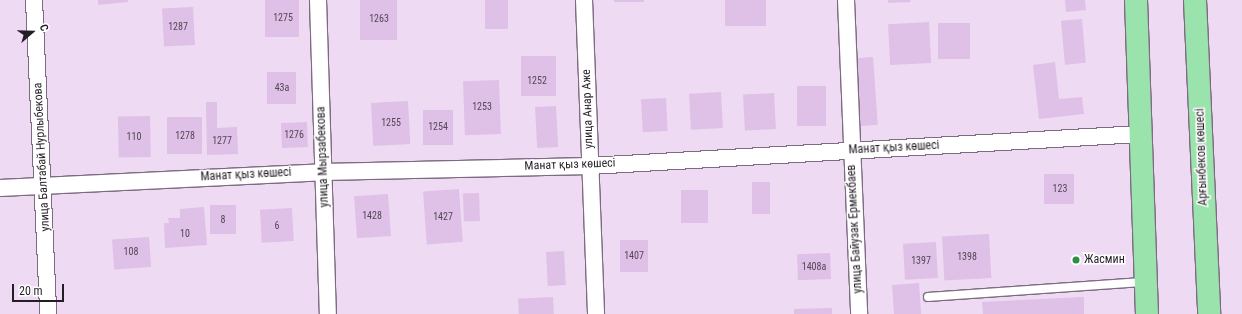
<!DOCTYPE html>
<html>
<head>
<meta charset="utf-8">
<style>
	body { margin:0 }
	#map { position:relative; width:1242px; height:314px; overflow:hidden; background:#efdaf3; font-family:"Roboto Condensed",sans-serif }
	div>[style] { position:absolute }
	.building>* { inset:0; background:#dfc0e7; transform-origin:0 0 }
	.roads { filter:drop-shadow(1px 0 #7d6b81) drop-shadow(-1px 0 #7d6b81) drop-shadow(0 1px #7d6b81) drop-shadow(0 -1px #7d6b81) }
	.lane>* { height:8px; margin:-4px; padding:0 4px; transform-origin:4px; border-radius:4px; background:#fff }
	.street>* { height:16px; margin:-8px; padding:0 8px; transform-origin:8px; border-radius:8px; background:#fff }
	.primary>* { height:22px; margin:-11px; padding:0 11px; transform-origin:11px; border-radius:11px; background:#9be3ac }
	.dots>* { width:11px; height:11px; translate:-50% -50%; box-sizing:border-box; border:2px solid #fff; border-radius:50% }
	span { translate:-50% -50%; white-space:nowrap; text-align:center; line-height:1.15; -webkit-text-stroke:3px #fff; paint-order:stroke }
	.number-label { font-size:10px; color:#544656 }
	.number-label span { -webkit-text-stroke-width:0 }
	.street-label { font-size:12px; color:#251d26 }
	.poi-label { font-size:12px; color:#251d26 }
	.left { translate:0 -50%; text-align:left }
	.north { position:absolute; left:12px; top:12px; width:40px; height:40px; -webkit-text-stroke:3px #fff; paint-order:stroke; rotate:70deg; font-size:11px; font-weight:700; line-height:16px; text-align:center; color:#251d26 }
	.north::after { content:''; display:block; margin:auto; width:14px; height:18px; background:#251d26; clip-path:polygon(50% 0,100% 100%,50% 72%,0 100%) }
	.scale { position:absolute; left:12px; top:284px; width:52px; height:18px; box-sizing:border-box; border:2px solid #251d26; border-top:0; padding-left:5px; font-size:12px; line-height:14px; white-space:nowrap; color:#251d26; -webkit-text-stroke:3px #fff; paint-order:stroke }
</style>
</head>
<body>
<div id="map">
	<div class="building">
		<i style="clip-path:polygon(98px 0,128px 0,128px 2px,98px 5px)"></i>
		<i style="left:265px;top:0;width:34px;height:37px"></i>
		<i style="left:360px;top:0;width:37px;height:40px"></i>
		<i style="left:485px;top:0;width:23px;height:29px"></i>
		<i style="left:614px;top:0;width:30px;height:2px"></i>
		<i style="left:725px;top:0;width:41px;height:26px"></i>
		<i style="clip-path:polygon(888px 0,910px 0,911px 2px,888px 3px)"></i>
		<i style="clip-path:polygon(1065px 0,1085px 0,1086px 10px,1066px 12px)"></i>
		<i style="left:193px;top:7px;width:38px;height:31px;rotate:87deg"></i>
		<i style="left:1082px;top:19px;width:44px;height:21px;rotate:85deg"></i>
		<i style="left:929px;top:22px;width:41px;height:41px;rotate:87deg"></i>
		<i style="left:938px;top:23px;width:32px;height:36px"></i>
		<i style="left:521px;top:56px;width:35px;height:40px"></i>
		<i style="left:873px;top:57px;width:68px;height:17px;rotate:86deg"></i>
		<i style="clip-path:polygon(1055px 62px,1059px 99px,1082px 97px,1084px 114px,1039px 119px,1033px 65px)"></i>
		<i style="left:267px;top:72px;width:29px;height:32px"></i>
		<i style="left:499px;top:80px;width:54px;height:36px;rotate:88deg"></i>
		<i style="left:797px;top:86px;width:29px;height:40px"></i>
		<i style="left:721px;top:92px;width:36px;height:32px;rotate:87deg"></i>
		<i style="left:774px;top:93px;width:36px;height:31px;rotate:87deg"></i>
		<i style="left:666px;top:98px;width:33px;height:25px;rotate:87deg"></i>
		<i style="left:408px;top:101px;width:43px;height:37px;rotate:87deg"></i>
		<i style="clip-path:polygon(206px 102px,217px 102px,217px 128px,237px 127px,238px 154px,207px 155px)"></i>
		<i style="left:556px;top:106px;width:41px;height:21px;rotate:87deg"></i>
		<i style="left:423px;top:110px;width:30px;height:35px"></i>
		<i style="left:150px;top:116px;width:41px;height:32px;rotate:89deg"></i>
		<i style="left:202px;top:117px;width:37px;height:35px;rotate:90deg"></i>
		<i style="left:307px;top:122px;width:25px;height:26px;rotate:88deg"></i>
		<i style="left:1044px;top:174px;width:30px;height:30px"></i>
		<i style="left:752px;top:182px;width:18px;height:32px"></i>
		<i style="left:459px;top:189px;width:53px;height:36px;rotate:86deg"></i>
		<i style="left:681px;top:190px;width:27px;height:33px"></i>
		<i style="left:479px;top:193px;width:28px;height:16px;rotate:88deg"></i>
		<i style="left:388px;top:194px;width:42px;height:34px;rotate:86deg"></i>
		<i style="left:210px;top:205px;width:26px;height:29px"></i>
		<i style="clip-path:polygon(204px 207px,207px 245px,165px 248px,164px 223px,169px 223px,168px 218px,180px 218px,180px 209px)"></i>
		<i style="left:292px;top:208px;width:33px;height:32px;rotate:87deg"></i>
		<i style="left:989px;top:234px;width:44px;height:47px;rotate:87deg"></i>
		<i style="left:149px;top:237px;width:30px;height:37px;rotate:86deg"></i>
		<i style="left:620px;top:240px;width:28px;height:32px"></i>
		<i style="left:936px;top:242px;width:36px;height:33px;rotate:87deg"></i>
		<i style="left:564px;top:251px;width:34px;height:18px;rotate:87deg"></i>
		<i style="left:830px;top:253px;width:26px;height:33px;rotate:88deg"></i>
		<i style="left:919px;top:283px;width:31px;height:27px;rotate:86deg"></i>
		<i style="left:553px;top:297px;width:17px;height:35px;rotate:87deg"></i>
		<i style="clip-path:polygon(1084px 297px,1084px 314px,983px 314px,982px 302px)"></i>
		<i style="clip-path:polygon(832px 308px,832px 314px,794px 314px,794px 309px)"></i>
	</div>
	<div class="roads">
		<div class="lane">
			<i style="left:928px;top:297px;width:218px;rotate:-4deg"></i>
		</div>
		<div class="street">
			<i style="left:34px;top:0;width:314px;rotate:87.4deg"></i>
			<i style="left:318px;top:0;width:314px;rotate:88.2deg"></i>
			<i style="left:584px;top:0;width:314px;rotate:87.8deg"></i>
			<i style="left:846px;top:0;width:314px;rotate:87.6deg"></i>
			<i style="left:0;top:188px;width:323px;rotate:-2.8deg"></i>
			<i style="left:323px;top:172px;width:267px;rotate:-1.3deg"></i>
			<i style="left:590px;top:166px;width:551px;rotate:-3.33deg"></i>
		</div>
		<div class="primary">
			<i style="left:1136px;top:0;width:314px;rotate:88deg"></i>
			<i style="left:1195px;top:0;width:314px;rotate:87.4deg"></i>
		</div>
	</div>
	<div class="dots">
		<i style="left:1076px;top:260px;background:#2a9045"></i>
	</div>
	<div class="number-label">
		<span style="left:283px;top:18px">1275</span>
		<span style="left:379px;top:19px">1263</span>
		<span style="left:178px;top:27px">1287</span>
		<span style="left:537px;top:81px">1252</span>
		<span style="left:282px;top:88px">43а</span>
		<span style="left:482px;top:107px">1253</span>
		<span style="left:391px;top:123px">1255</span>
		<span style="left:438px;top:127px">1254</span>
		<span style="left:294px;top:135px">1276</span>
		<span style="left:185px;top:136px">1278</span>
		<span style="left:134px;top:137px">110</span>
		<span style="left:222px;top:141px">1277</span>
		<span style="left:1060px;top:189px">123</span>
		<span style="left:372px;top:216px">1428</span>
		<span style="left:443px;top:217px">1427</span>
		<span style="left:223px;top:220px">8</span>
		<span style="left:277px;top:226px">6</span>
		<span style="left:185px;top:234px">10</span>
		<span style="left:131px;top:252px">108</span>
		<span style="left:634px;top:256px">1407</span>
		<span style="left:967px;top:257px">1398</span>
		<span style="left:921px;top:261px">1397</span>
		<span style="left:814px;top:267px">1408а</span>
	</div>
	<div class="street-label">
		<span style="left:588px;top:109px;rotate:-92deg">улица Анар Аже</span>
		<span style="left:894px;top:148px;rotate:-3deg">Манат қыз көшесі</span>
		<span style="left:42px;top:157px;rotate:-93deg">улица Балтабай Нурлыбекова</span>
		<span style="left:323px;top:157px;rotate:-92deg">улица Мырзабекова</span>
		<span style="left:1202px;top:157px;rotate:-92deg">Арғынбеков көшесі</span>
		<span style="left:570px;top:165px;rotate:-2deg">Манат қыз көшесі</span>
		<span style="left:246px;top:175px;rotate:-3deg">Манат қыз көшесі</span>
		<span style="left:855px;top:229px;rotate:-93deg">улица Байузак Ермекбаев</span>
	</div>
	<div class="poi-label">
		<span class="left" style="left:1084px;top:260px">Жасмин</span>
	</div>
	<div class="north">С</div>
	<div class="scale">20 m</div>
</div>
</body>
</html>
